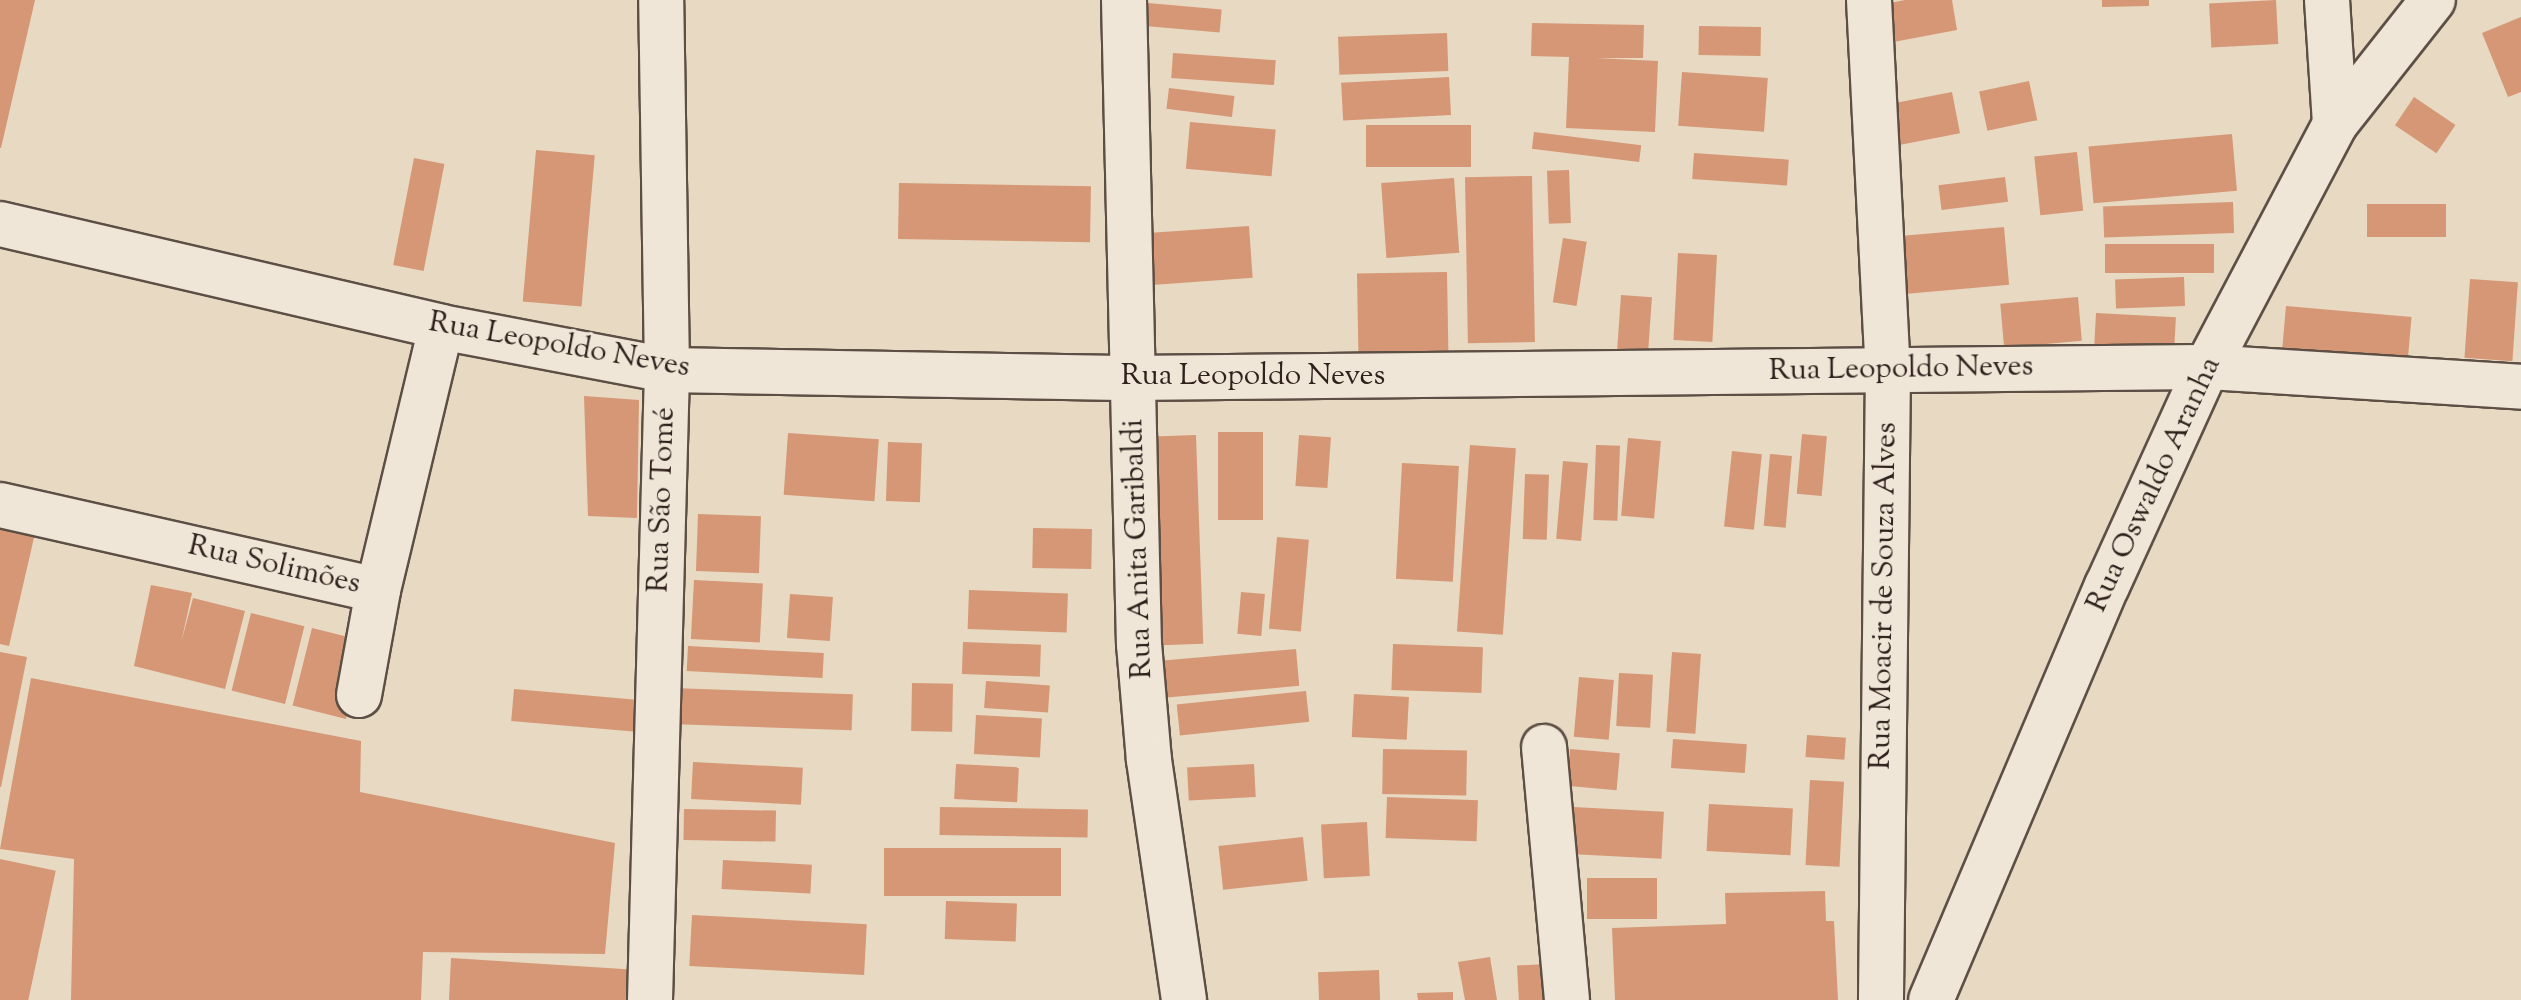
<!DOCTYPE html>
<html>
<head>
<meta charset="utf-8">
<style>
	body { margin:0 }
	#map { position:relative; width:2521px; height:1000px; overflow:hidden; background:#e7d9c2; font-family:"Sorts Mill Goudy",serif }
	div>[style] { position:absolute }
	.building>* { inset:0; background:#d59775; transform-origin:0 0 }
	.roads { filter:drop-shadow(2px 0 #5d4f45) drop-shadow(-2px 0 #5d4f45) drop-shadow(0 2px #5d4f45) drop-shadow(0 -2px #5d4f45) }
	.street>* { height:44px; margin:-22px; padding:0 22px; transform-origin:22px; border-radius:22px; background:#efe6d7 }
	span { translate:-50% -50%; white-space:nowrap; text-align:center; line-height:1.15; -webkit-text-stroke:6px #efe6d7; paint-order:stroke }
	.street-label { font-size:30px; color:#2f211b }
</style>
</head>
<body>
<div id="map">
	<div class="building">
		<i style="clip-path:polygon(0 0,35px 0,1px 148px,0 148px)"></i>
		<i style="clip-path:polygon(1905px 0,1952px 0,1957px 30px,1888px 43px,1880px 5px)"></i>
		<i style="clip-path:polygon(2102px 0,2149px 0,2149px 6px,2102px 7px)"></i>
		<i style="left:2276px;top:0;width:44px;height:67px;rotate:87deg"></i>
		<i style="left:1136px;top:2px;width:86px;height:23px;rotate:5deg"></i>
		<i style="clip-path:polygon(2521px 17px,2521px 92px,2508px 97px,2482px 33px)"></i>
		<i style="clip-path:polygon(1532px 23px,1644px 25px,1643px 58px,1596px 58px,1658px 61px,1655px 132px,1566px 128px,1569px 57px,1531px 56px)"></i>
		<i style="left:1699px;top:26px;width:62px;height:29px;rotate:1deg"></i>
		<i style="left:1447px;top:33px;width:38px;height:109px;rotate:88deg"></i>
		<i style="left:1173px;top:53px;width:103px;height:25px;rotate:4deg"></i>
		<i style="left:1682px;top:72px;width:86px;height:54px;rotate:4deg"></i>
		<i style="left:1449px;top:77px;width:38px;height:108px;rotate:87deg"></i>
		<i style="left:2029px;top:81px;width:40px;height:51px;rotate:78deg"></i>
		<i style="left:1169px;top:88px;width:66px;height:21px;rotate:7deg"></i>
		<i style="left:1952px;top:92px;width:42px;height:66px;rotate:79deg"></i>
		<i style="left:2414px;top:97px;width:50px;height:34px;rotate:34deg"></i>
		<i style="left:1190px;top:122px;width:86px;height:47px;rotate:5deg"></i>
		<i style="left:1366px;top:125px;width:105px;height:42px"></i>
		<i style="left:1534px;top:132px;width:108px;height:17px;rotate:7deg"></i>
		<i style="left:2232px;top:134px;width:57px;height:144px;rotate:85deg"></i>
		<i style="left:536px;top:150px;width:59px;height:152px;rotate:5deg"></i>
		<i style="left:2077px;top:152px;width:59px;height:43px;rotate:84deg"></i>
		<i style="left:1694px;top:153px;width:95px;height:26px;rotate:4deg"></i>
		<i style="left:414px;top:158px;width:31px;height:109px;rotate:11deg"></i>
		<i style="left:1569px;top:170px;width:53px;height:22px;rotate:88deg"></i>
		<i style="left:1532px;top:176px;width:166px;height:67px;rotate:89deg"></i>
		<i style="left:2005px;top:177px;width:25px;height:67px;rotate:83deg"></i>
		<i style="left:1454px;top:178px;width:75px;height:73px;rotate:86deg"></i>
		<i style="left:899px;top:183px;width:192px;height:56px;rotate:1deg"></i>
		<i style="left:2233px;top:202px;width:31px;height:130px;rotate:88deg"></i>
		<i style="left:2367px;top:204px;width:79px;height:33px"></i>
		<i style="left:1249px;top:226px;width:52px;height:108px;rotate:86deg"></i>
		<i style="left:2004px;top:227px;width:58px;height:113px;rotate:85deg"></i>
		<i style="left:1563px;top:238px;width:24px;height:65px;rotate:9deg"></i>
		<i style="left:2214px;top:244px;width:29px;height:109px;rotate:90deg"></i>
		<i style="left:1678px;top:253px;width:39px;height:87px;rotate:3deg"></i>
		<i style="left:1447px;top:272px;width:85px;height:90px;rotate:89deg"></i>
		<i style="left:2184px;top:277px;width:29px;height:69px;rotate:88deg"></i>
		<i style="left:2470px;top:279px;width:48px;height:79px;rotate:4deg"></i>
		<i style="left:1621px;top:295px;width:31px;height:71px;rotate:4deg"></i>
		<i style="left:2078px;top:297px;width:44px;height:78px;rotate:85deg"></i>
		<i style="left:2286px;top:306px;width:126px;height:55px;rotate:5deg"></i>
		<i style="left:2096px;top:313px;width:80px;height:40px;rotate:3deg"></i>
		<i style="clip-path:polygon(584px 396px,639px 400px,637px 518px,588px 516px)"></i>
		<i style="left:1218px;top:432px;width:45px;height:88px"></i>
		<i style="left:788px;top:433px;width:91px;height:62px;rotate:4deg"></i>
		<i style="left:1802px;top:434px;width:25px;height:60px;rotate:5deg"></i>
		<i style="left:1196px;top:435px;width:209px;height:50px;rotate:88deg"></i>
		<i style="left:1299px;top:435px;width:32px;height:51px;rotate:4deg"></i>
		<i style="left:1628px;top:438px;width:33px;height:78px;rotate:5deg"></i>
		<i style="left:888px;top:442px;width:34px;height:59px;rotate:2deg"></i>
		<i style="left:1470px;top:445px;width:46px;height:187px;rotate:4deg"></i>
		<i style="left:1596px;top:445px;width:24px;height:75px;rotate:2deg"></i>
		<i style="left:1732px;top:451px;width:30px;height:76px;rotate:6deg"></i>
		<i style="left:1770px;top:454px;width:22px;height:72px;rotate:5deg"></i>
		<i style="left:1563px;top:461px;width:25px;height:78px;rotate:5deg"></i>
		<i style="left:1402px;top:463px;width:57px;height:116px;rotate:3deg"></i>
		<i style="left:1525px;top:474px;width:24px;height:65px;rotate:2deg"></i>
		<i style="left:698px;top:514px;width:63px;height:57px;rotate:2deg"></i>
		<i style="clip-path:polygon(0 520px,36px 529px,9px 646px,0 644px)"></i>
		<i style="left:1033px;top:528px;width:59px;height:40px;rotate:1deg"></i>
		<i style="left:1277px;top:537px;width:32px;height:92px;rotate:5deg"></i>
		<i style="left:694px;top:580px;width:69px;height:59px;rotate:3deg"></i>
		<i style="clip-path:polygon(151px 585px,192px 593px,181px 643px,193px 598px,245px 611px,225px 689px,134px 666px)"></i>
		<i style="left:969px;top:590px;width:99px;height:39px;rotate:2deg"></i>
		<i style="left:1241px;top:592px;width:24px;height:42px;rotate:5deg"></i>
		<i style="left:790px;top:594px;width:43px;height:44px;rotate:4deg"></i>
		<i style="left:251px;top:613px;width:55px;height:80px;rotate:14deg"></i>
		<i style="left:312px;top:628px;width:55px;height:80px;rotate:14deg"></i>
		<i style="left:963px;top:642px;width:78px;height:32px;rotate:2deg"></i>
		<i style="left:1393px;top:644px;width:90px;height:46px;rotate:2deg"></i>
		<i style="left:688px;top:646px;width:136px;height:25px;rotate:3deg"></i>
		<i style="left:1296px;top:649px;width:37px;height:136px;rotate:85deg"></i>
		<i style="clip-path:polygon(0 652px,27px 657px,1px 787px,0 787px)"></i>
		<i style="left:1672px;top:652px;width:29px;height:80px;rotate:4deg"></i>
		<i style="left:1619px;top:673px;width:34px;height:53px;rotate:3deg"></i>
		<i style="left:1579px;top:677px;width:35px;height:60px;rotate:5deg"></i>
		<i style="clip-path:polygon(31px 678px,361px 741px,360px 792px,615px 843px,605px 954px,423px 952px,421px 1000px,71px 1000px,74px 859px,0 849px)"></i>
		<i style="left:986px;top:681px;width:64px;height:27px;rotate:4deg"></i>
		<i style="left:912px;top:683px;width:41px;height:48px;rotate:1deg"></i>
		<i style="left:672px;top:688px;width:181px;height:36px;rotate:2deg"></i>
		<i style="left:514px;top:689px;width:140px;height:32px;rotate:5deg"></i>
		<i style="left:1306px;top:691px;width:31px;height:130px;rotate:84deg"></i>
		<i style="left:1354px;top:694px;width:55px;height:43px;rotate:3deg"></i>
		<i style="left:976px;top:715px;width:66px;height:39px;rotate:3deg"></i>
		<i style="left:1807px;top:735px;width:39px;height:22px;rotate:4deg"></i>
		<i style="left:1673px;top:739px;width:74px;height:29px;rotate:4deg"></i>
		<i style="left:1383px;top:749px;width:84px;height:45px;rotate:1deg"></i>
		<i style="left:1570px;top:749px;width:50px;height:37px;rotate:5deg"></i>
		<i style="left:693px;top:762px;width:110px;height:37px;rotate:3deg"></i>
		<i style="left:956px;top:764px;width:63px;height:35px;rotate:3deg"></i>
		<i style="left:1254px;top:764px;width:33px;height:67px;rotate:87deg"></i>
		<i style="left:1810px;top:780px;width:34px;height:85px;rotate:3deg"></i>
		<i style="left:1387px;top:797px;width:91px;height:41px;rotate:2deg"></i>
		<i style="left:1709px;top:804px;width:84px;height:47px;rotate:3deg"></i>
		<i style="left:940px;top:807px;width:148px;height:28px;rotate:1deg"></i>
		<i style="left:1573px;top:807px;width:91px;height:47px;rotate:3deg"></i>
		<i style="left:684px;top:809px;width:92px;height:31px;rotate:1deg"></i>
		<i style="left:1367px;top:822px;width:54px;height:46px;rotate:87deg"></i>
		<i style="left:1303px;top:837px;width:44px;height:85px;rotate:84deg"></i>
		<i style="left:884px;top:848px;width:177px;height:48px"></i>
		<i style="left:0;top:859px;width:57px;height:141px;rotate:12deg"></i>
		<i style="left:723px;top:860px;width:89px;height:29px;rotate:3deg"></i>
		<i style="left:1587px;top:878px;width:70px;height:41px"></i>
		<i style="clip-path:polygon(1825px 891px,1826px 921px,1834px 921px,1838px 1000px,1615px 1000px,1612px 928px,1726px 924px,1725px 893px)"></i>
		<i style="left:946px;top:901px;width:71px;height:38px;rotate:2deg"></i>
		<i style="left:692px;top:915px;width:175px;height:51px;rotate:3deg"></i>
		<i style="clip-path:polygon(1490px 957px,1497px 1000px,1465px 1000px,1458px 962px)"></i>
		<i style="clip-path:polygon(451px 958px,639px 970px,638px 1000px,449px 1000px)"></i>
		<i style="left:1547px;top:964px;width:36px;height:30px;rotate:87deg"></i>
		<i style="left:1379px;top:970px;width:30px;height:61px;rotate:88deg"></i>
		<i style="clip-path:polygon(1453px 992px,1453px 1000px,1418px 1000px,1417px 993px)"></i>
	</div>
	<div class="roads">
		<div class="street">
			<i style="left:1124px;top:0;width:644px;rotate:88.67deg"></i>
			<i style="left:1139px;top:644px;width:116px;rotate:85.1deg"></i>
			<i style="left:1149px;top:760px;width:243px;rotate:81.7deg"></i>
			<i style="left:1869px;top:0;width:370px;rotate:87.1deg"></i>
			<i style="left:1888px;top:370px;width:630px;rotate:90.64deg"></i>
			<i style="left:2327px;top:0;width:124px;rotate:86.3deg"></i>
			<i style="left:0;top:224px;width:453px;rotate:13.1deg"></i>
			<i style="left:441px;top:327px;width:230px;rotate:10.8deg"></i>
			<i style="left:667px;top:370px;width:468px;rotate:1deg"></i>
			<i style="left:1135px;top:378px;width:1072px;rotate:-0.59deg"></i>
			<i style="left:2207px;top:367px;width:315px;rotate:3.6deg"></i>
			<i style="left:0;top:505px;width:387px;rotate:12.7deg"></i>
			<i style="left:359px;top:695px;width:107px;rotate:-79.7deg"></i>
			<i style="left:378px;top:590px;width:270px;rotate:-76.5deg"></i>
			<i style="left:1544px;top:747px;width:254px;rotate:84.8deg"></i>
			<i style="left:650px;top:1000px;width:630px;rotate:-88.45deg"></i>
			<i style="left:667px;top:370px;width:370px;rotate:-90.9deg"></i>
			<i style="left:1931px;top:1000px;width:450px;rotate:-67deg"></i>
			<i style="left:2107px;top:586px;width:241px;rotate:-65.5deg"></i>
			<i style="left:2207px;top:367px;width:275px;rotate:-62.2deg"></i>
			<i style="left:2335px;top:124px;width:158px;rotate:-51.7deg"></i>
		</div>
	</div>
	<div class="street-label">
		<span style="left:559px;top:346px;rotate:10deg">Rua Leopoldo Neves</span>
		<span style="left:1901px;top:370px;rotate:-1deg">Rua Leopoldo Neves</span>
		<span style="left:1253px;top:377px">Rua Leopoldo Neves</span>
		<span style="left:2155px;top:485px;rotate:-65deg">Rua Oswaldo Aranha</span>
		<span style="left:663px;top:500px;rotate:-88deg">Rua São Tomé</span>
		<span style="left:1139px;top:549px;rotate:-92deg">Rua Anita Garibaldi</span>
		<span style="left:274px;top:566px;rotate:13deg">Rua Solimões</span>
		<span style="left:1885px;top:596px;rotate:-89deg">Rua Moacir de Souza Alves</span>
	</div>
</div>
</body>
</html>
